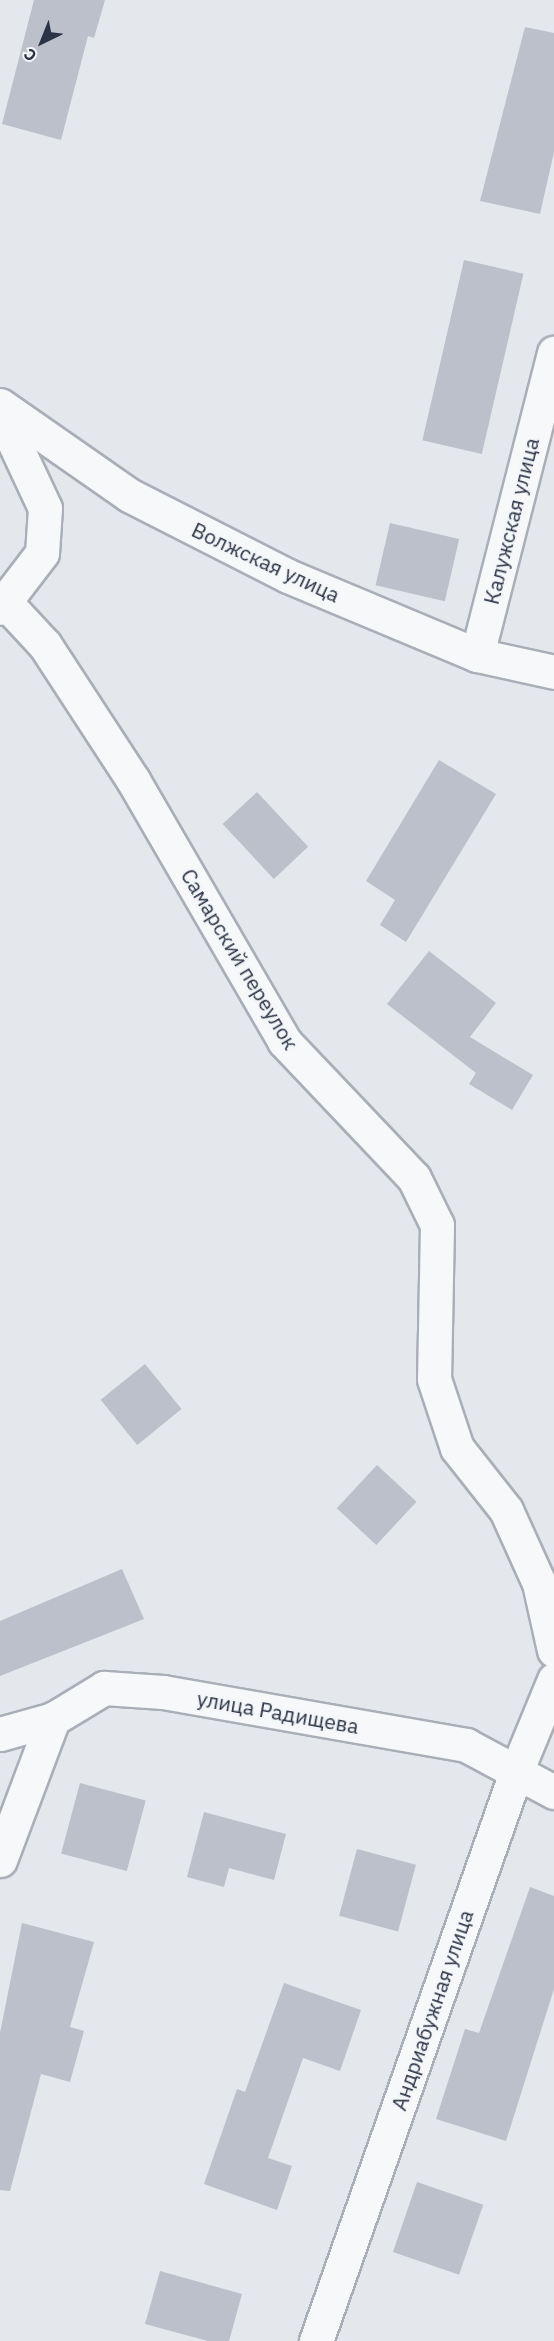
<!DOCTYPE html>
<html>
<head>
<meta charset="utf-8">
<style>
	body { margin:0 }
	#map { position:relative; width:554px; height:2341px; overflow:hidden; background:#e4e7ec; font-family:"IBM Plex Sans",sans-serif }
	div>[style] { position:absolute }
	.building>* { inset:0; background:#bbc0ca; transform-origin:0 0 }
	.roads { filter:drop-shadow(2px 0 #a9aeb7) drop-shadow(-2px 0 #a9aeb7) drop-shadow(0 2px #a9aeb7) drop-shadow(0 -2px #a9aeb7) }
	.minor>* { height:33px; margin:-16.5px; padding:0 16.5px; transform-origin:16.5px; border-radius:16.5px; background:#f7f8fa }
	span { translate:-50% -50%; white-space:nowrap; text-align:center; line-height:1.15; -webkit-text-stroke:4.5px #f4f6f9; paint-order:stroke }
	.street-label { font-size:21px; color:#2b3445 }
	.north { position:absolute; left:12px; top:12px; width:60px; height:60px; -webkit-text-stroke:4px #f4f6f9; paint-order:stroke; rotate:223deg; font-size:16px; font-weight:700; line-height:24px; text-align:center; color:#2b3445 }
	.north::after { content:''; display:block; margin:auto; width:21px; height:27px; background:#2b3445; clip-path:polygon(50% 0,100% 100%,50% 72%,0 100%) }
</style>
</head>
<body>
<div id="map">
	<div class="building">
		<i style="clip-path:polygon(34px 0,105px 0,94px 38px,88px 36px,61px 140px,2px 124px)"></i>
		<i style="clip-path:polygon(525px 27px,554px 33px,554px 152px,540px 214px,480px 201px)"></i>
		<i style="left:464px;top:260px;width:61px;height:185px;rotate:13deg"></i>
		<i style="left:390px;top:523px;width:71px;height:64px;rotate:13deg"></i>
		<i style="clip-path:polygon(439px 760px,496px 794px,406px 942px,380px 925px,395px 900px,366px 881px)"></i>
		<i style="left:257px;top:792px;width:75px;height:47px;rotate:47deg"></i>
		<i style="clip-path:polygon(429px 951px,496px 1003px,470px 1037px,533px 1075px,512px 1110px,469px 1084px,476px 1073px,387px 1004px)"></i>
		<i style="left:145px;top:1364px;width:58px;height:57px;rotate:51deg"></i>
		<i style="left:377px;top:1465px;width:54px;height:59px;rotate:43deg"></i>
		<i style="clip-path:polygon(122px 1569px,144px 1619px,0 1676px,0 1621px)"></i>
		<i style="left:80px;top:1783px;width:68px;height:73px;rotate:15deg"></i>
		<i style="clip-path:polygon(204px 1812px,286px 1834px,274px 1880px,229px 1868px,224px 1887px,187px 1877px)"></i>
		<i style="left:357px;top:1849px;width:61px;height:69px;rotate:15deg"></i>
		<i style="clip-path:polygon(530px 1887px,554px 1896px,554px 1989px,506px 2141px,436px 2119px,465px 2029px,479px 2033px)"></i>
		<i style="clip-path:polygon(22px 1923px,94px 1942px,70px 2027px,84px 2031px,70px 2082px,41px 2074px,10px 2191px,0 2190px,0 2033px)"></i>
		<i style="clip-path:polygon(284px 1983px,361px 2010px,340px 2071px,303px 2058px,268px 2158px,292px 2166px,277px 2210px,204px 2184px,237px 2089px,245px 2092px)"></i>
		<i style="left:417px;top:2182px;width:70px;height:74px;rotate:19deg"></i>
		<i style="clip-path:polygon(160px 2271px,242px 2294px,229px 2341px,208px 2341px,145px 2324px)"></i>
	</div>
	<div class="roads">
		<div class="minor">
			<i style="left:0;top:405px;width:157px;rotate:34.9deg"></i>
			<i style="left:129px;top:495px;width:178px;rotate:27deg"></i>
			<i style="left:288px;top:576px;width:205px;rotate:22.7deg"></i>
			<i style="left:477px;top:655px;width:79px;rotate:12.4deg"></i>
			<i style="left:0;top:412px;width:106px;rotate:64.9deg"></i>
			<i style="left:45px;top:508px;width:45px;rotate:93.8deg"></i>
			<i style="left:42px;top:553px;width:69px;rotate:127.4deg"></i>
			<i style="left:5px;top:602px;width:59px;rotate:47.1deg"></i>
			<i style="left:45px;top:645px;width:161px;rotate:56.9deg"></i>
			<i style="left:133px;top:780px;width:302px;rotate:59.9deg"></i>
			<i style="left:284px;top:1041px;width:189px;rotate:46.5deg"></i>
			<i style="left:414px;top:1178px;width:52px;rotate:63.9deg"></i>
			<i style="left:437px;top:1225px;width:154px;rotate:91.1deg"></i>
			<i style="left:434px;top:1379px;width:73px;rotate:71.6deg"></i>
			<i style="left:457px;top:1448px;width:79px;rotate:51.7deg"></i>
			<i style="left:506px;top:1510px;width:80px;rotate:65.7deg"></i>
			<i style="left:539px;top:1583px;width:69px;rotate:77.4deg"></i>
			<i style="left:477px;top:655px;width:312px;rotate:-75.7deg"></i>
			<i style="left:0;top:1734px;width:55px;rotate:-15.8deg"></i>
			<i style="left:53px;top:1719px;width:60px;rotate:-31.3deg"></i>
			<i style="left:104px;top:1688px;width:59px;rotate:3.9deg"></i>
			<i style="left:163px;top:1692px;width:308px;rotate:9.9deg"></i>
			<i style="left:466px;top:1745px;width:100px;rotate:28.1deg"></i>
			<i style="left:0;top:1860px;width:151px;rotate:-69.4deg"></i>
			<i style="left:316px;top:2341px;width:603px;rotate:-70.63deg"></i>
			<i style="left:516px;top:1772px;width:100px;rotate:-67.6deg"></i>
		</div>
	</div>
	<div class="street-label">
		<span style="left:511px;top:521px;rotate:-76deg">Калужская улица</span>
		<span style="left:266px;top:562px;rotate:25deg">Волжская улица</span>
		<span style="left:240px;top:959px;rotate:59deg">Самарский переулок</span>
		<span style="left:278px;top:1712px;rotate:10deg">улица Радищева</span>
		<span style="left:432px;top:2010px;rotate:-71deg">Андриабужная улица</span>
	</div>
	<div class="north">С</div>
</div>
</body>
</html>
